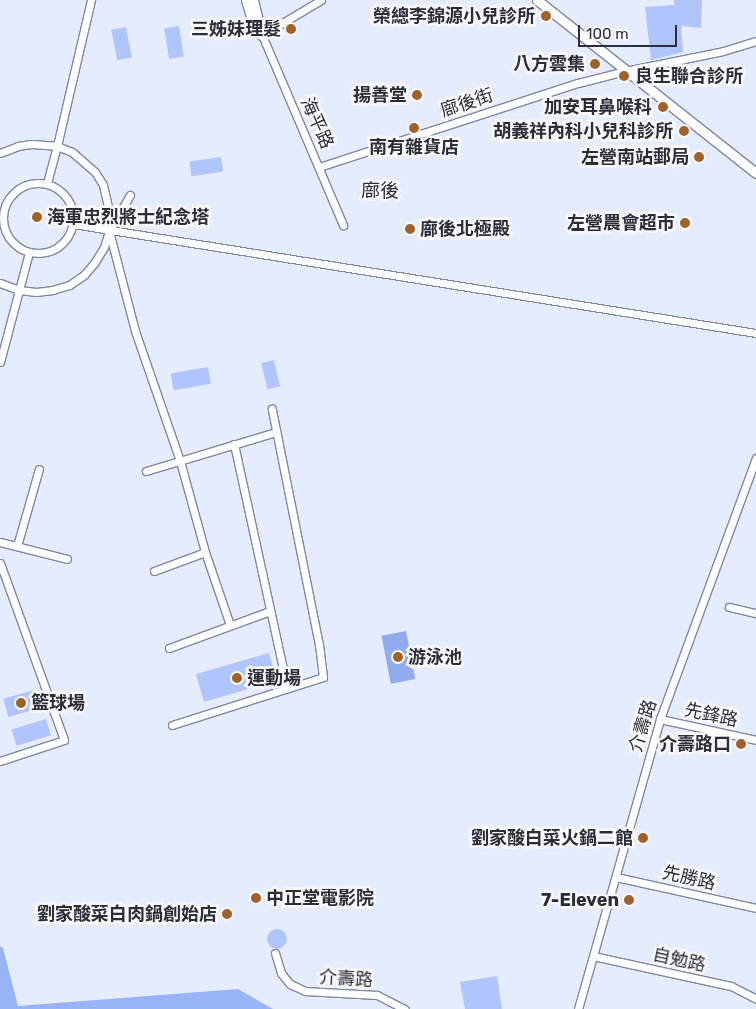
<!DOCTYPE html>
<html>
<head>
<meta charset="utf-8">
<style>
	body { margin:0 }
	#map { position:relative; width:756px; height:1009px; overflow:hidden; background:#e5ecfe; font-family:Rubik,"Noto Sans TC",sans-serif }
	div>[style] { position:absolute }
	.green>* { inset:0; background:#b0c5fb; transform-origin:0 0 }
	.round { border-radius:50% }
	.forest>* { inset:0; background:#99b3f7 }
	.water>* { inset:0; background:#92abef; transform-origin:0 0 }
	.roads { filter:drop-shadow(1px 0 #7e88a2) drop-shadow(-1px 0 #7e88a2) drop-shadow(0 1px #7e88a2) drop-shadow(0 -1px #7e88a2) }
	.minor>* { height:7px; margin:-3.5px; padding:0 3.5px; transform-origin:3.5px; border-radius:3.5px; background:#fff }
	.minor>.ring { margin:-3.5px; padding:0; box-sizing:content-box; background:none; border:7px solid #fff; border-radius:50% }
	.tertiary>* { height:9px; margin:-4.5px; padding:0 4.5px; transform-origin:4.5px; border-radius:4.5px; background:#fff }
	.dots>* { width:14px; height:14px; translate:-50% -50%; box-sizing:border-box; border:2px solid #f9f9f9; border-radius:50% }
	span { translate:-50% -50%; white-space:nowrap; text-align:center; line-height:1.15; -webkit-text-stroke:5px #f9f9f9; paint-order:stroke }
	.poi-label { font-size:18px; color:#2a2e39; font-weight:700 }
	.right { translate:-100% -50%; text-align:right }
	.left { translate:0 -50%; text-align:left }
	.street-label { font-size:18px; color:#2a2e39 }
	.neighbourhood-label { font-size:19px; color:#2a2e39 }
	.scale { position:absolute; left:578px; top:25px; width:99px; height:22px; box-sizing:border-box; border:2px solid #2a2e39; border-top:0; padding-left:6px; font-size:15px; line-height:18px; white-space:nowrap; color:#2a2e39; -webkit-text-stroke:4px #f9f9f9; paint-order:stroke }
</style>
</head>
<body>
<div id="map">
	<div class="green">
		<i style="clip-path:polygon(674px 0,702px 0,701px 28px,681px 26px,683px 52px,651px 60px,645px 7px,675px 5px)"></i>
		<i style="left:179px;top:26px;width:31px;height:15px;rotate:81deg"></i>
		<i style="left:126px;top:27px;width:31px;height:15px;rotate:79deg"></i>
		<i style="left:221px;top:157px;width:15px;height:32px;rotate:82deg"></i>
		<i style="left:274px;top:360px;width:27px;height:13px;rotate:77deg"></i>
		<i style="left:208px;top:367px;width:17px;height:38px;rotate:80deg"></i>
		<i style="left:269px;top:653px;width:29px;height:76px;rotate:74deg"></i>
		<i style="left:34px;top:690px;width:19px;height:32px;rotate:74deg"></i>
		<i style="left:46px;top:719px;width:17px;height:36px;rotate:73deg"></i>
		<i class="round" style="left:267px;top:929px;width:20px;height:20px"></i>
		<i style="clip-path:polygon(497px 976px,502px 1009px,465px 1009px,460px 982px)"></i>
	</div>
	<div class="forest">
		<i style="clip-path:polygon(0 946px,3px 948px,18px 1006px,238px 989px,273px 1009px,0 1009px)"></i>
	</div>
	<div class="water">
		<i style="left:406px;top:631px;width:49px;height:25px;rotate:79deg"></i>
	</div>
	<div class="roads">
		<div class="minor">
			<i style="left:321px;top:0;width:69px;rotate:149.3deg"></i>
			<i style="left:262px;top:35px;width:207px;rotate:66.9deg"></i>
			<i style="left:0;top:153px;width:19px;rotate:-21deg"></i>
			<i style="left:18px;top:146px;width:13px;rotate:-9deg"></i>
			<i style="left:31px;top:144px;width:26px;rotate:4deg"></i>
			<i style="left:57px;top:146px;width:16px;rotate:22deg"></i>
			<i style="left:72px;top:152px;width:30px;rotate:41deg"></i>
			<i style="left:95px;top:172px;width:15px;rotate:58deg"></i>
			<i style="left:103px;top:185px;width:31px;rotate:77deg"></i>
			<i style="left:110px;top:215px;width:16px;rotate:94deg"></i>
			<i style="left:109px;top:231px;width:17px;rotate:107deg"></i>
			<i style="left:104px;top:247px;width:17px;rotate:121deg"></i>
			<i style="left:95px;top:262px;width:17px;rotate:130deg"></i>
			<i style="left:84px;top:275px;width:18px;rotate:146deg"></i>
			<i style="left:69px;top:285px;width:17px;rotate:163deg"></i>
			<i style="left:53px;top:290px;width:17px;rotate:173deg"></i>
			<i style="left:36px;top:292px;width:17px;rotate:-173deg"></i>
			<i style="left:19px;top:290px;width:20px;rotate:-160deg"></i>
			<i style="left:319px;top:167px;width:272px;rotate:-18deg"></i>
			<i style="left:578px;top:83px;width:49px;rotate:-14.3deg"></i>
			<i style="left:625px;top:71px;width:100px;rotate:-11.5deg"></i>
			<i style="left:723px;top:51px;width:34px;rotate:-17deg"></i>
			<i class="ring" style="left:3px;top:183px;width:63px;height:63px"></i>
			<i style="left:47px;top:183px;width:38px;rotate:-75deg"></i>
			<i style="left:57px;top:146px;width:150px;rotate:-76.9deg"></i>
			<i style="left:130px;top:195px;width:42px;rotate:120.3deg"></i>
			<i style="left:109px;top:231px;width:103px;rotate:75.4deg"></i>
			<i style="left:135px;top:331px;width:138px;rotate:70.9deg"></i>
			<i style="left:180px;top:461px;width:94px;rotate:74.6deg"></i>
			<i style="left:205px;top:552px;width:77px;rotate:71.1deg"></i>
			<i style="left:73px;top:224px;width:692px;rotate:9.07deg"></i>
			<i style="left:0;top:362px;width:114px;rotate:-75.2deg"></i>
			<i style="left:234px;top:444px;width:250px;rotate:77.7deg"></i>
			<i style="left:146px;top:471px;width:136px;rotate:-16.7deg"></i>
			<i style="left:0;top:542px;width:69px;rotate:14.2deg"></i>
			<i style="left:17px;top:546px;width:80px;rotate:-74.1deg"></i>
			<i style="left:0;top:563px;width:188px;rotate:70.1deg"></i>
			<i style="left:64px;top:740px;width:67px;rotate:161.8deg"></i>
			<i style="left:154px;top:571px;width:54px;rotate:-20.4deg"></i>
			<i style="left:729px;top:607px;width:28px;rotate:13deg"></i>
			<i style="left:169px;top:648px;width:108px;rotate:-20.1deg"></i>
			<i style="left:660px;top:719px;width:98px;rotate:12.3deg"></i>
			<i style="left:172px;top:725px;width:158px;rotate:-17.6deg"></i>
			<i style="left:323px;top:677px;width:32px;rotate:-97deg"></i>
			<i style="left:319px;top:645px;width:241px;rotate:-101.3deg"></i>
			<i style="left:616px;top:877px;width:143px;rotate:12.5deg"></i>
			<i style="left:275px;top:953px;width:21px;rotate:73deg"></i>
			<i style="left:281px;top:973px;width:14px;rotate:51deg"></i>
			<i style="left:290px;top:984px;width:17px;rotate:25deg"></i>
			<i style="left:305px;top:991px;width:72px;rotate:3.2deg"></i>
			<i style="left:377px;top:995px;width:31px;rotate:27deg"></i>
			<i style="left:593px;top:956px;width:141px;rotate:12.3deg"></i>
			<i style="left:731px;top:986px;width:28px;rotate:27deg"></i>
			<i style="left:578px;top:1009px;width:301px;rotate:-74.2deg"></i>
			<i style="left:660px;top:719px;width:278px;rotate:-69.8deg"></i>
		</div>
		<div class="tertiary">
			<i style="left:246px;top:0;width:31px;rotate:73deg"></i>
			<i style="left:255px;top:30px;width:9px;rotate:36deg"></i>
			<i style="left:253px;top:0;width:36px;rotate:76deg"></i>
			<i style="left:537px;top:0;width:279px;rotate:38.3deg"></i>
		</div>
	</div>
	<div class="dots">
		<i style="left:546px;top:16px;background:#a1612a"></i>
		<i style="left:291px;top:29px;background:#a1612a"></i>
		<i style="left:595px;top:64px;background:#a1612a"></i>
		<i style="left:624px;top:76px;background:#a1612a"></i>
		<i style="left:417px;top:95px;background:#a1612a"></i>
		<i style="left:663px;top:107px;background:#a1612a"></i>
		<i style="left:414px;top:128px;background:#a1612a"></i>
		<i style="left:684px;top:131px;background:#a1612a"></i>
		<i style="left:699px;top:157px;background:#a1612a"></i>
		<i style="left:37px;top:217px;background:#a1612a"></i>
		<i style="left:685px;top:223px;background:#a1612a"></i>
		<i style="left:410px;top:229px;background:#a1612a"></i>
		<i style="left:398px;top:657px;background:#a1612a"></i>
		<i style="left:237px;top:678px;background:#a1612a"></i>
		<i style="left:21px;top:703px;background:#a1612a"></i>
		<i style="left:741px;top:744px;background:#a1612a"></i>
		<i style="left:643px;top:838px;background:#a1612a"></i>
		<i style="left:256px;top:898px;background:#a1612a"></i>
		<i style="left:629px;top:900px;background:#a1612a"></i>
		<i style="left:227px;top:914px;background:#a1612a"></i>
	</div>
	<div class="poi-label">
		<span class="right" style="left:535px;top:16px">榮總李錦源小兒診所</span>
		<span class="right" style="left:281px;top:29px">三姊妹理髮</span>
		<span class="right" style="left:585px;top:64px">八方雲集</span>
		<span class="left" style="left:635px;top:76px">良生聯合診所</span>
		<span class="right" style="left:407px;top:95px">揚善堂</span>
		<span class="right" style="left:652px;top:107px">加安耳鼻喉科</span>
		<span class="right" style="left:673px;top:131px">胡義祥內科小兒科診所</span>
		<span style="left:414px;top:147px">南有雜貨店</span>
		<span class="right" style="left:689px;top:157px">左營南站郵局</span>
		<span class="left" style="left:47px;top:217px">海軍忠烈將士紀念塔</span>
		<span class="right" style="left:675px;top:223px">左營農會超市</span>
		<span class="left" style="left:420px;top:229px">廍後北極殿</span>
		<span class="left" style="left:408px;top:657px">游泳池</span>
		<span class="left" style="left:247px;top:678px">運動場</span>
		<span class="left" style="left:31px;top:703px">籃球場</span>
		<span class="right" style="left:731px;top:744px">介壽路口</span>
		<span class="right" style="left:633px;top:838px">劉家酸白菜火鍋二館</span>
		<span class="left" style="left:266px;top:898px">中正堂電影院</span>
		<span class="right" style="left:619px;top:900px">7-Eleven</span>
		<span class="right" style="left:217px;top:914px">劉家酸菜白肉鍋創始店</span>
	</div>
	<div class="street-label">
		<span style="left:467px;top:103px;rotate:-18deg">廍後街</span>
		<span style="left:317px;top:123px;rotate:66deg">海平路</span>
		<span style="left:711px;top:715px;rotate:12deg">先鋒路</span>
		<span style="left:643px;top:726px;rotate:-73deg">介壽路</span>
		<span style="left:689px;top:878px;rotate:13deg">先勝路</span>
		<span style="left:679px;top:960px;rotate:12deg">自勉路</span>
		<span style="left:346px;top:979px;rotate:3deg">介壽路</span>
	</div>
	<div class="neighbourhood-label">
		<span style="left:380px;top:191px">廍後</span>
	</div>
	<div class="scale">100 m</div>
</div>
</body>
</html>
